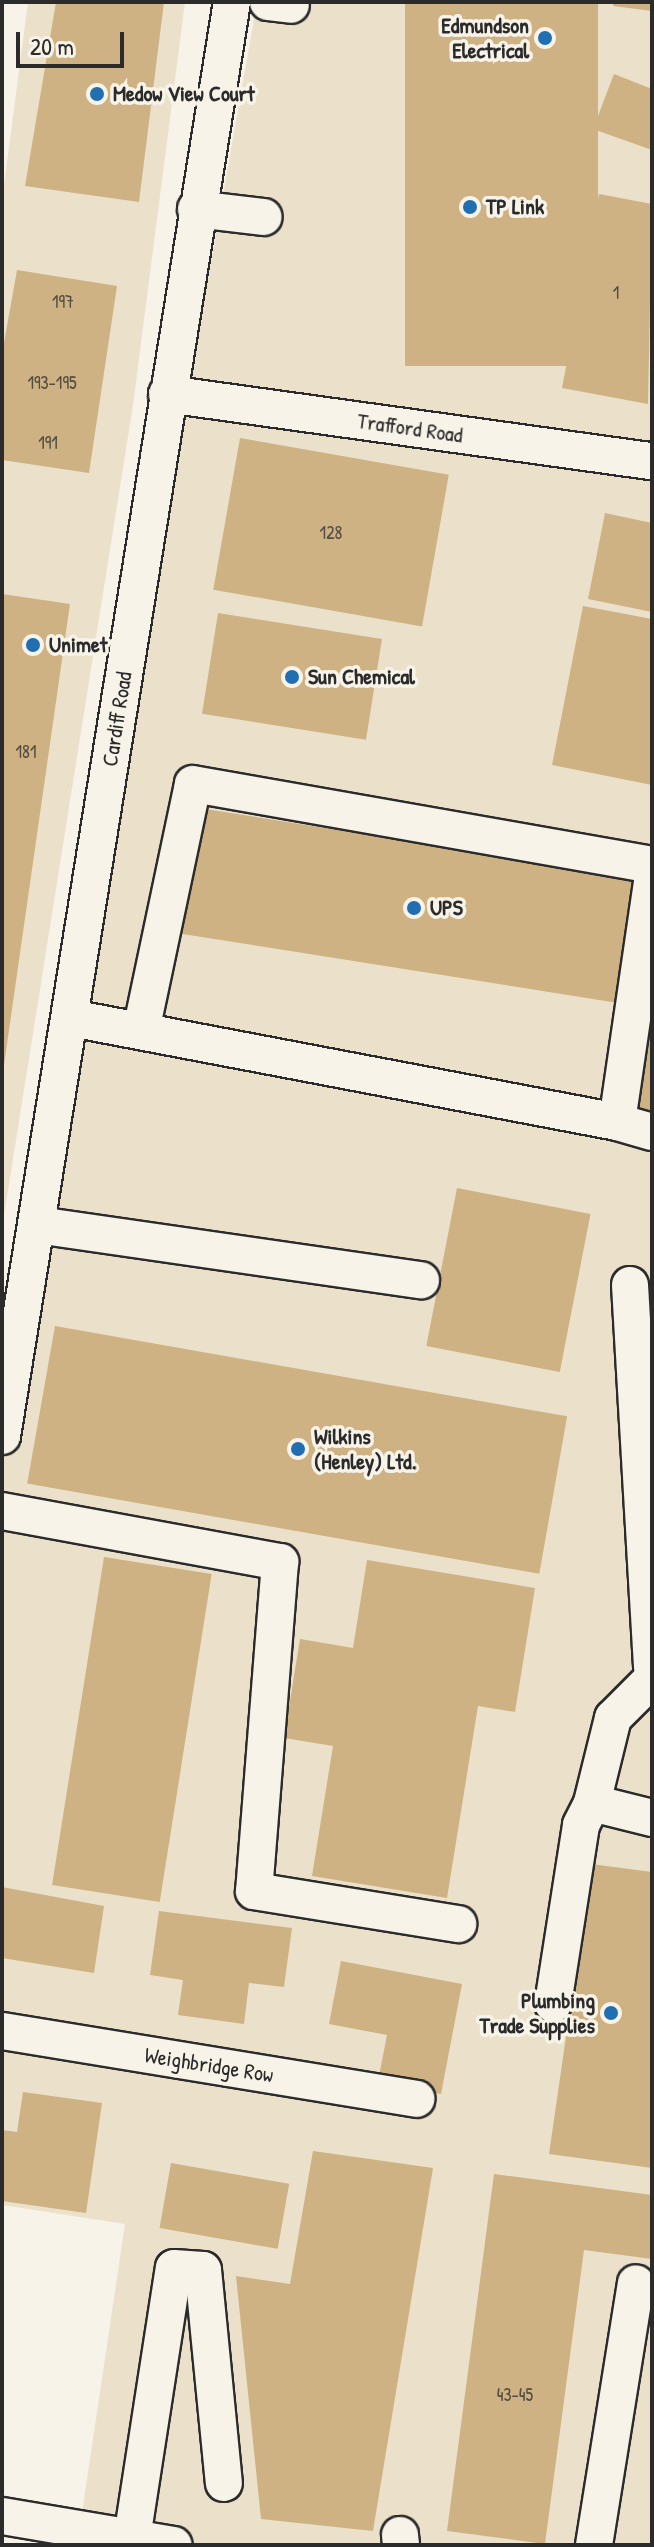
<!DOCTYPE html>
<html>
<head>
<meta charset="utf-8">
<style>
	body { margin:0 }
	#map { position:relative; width:654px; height:2547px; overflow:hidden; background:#f7f3e8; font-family:"Patrick Hand",sans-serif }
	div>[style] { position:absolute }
	.built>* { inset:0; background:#ebe0ca }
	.building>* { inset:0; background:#ceb283; transform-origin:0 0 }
	.roads { filter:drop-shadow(2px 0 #2b2b2b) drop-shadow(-2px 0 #2b2b2b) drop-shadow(0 2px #2b2b2b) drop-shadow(0 -2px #2b2b2b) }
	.minor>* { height:36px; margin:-18px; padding:0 18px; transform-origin:18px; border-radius:18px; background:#f7f3e8 }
	.dots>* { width:22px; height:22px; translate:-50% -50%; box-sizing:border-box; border:4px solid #f7f3e8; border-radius:50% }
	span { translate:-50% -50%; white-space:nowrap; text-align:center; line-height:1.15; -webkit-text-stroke:7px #f7f3e8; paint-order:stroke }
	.number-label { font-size:18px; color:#544d41 }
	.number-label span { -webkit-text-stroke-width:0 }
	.poi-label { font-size:22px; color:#2b2b2b; font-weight:700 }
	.right { translate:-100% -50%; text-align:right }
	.left { translate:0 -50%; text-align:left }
	.street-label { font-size:22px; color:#2b2b2b }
	.frame { position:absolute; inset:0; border:4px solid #2b2b2b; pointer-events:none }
	.scale { position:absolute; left:16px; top:32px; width:108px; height:36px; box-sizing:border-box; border:4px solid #2b2b2b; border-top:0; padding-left:10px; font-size:24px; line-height:28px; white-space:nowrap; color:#2b2b2b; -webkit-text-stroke:6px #f7f3e8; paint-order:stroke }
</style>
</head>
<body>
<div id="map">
	<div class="built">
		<i style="clip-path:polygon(28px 2px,185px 2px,133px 405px,2px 1228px,2px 201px)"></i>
		<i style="clip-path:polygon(257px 2px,652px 2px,652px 2545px,162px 2545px,79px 2533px,125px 2224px,2px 2205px,2px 1444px)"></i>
	</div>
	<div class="building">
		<i style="clip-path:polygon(56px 2px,164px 2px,139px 202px,25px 186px)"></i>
		<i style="left:405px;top:2px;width:193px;height:364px"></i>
		<i style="clip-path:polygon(614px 2px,652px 2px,652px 11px,613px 6px)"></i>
		<i style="clip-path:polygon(614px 74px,652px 89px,652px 150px,593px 129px)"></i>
		<i style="clip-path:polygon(599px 194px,652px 204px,648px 404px,562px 388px)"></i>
		<i style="clip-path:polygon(17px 270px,117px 286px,89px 473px,2px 460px,2px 354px)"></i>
		<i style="left:240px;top:438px;width:212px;height:154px;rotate:10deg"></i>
		<i style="clip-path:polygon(605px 513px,652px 523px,652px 612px,588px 599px)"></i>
		<i style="clip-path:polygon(2px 594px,70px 604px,4px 1065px,2px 1065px)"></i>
		<i style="clip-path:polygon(583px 606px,652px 619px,652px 785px,552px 765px)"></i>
		<i style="left:218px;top:613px;width:166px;height:102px;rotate:9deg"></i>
		<i style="left:199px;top:808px;width:457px;height:127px;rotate:9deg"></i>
		<i style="clip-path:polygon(652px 985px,652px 1114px,630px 1110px)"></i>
		<i style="left:457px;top:1188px;width:136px;height:161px;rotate:11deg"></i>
		<i style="left:55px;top:1326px;width:520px;height:160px;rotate:10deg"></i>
		<i style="left:104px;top:1557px;width:109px;height:332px;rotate:9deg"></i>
		<i style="clip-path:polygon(367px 1560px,535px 1588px,515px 1712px,478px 1706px,447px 1898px,312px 1876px,333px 1746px,284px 1738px,300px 1639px,353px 1648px)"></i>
		<i style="clip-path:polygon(591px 1864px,652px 1872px,652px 2168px,549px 2154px)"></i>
		<i style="clip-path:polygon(2px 1887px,104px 1906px,94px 1973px,2px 1958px)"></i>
		<i style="clip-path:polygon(159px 1911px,292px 1928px,284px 1987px,249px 1983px,244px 2024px,178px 2015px,183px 1980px,150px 1975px)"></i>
		<i style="clip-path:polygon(341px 1961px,462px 1984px,441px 2094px,378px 2081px,387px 2035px,329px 2024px)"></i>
		<i style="clip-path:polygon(23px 2092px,102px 2103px,86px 2213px,2px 2201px,2px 2130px,17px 2132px)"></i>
		<i style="clip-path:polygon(313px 2151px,433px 2168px,373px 2531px,261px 2519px,236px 2276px,290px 2284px)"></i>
		<i style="left:171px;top:2163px;width:120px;height:66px;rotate:10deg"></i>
		<i style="clip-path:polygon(494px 2174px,652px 2195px,652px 2259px,584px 2250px,545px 2544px,447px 2531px)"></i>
	</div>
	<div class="roads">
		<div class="minor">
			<i style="left:268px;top:2px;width:23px;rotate:7deg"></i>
			<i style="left:196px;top:209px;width:68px;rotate:6.7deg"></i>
			<i style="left:167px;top:394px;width:490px;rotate:7.9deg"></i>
			<i style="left:71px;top:1018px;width:556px;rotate:10.78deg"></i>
			<i style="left:617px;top:1122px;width:242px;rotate:-81.7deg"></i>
			<i style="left:141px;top:1031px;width:252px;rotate:-78.1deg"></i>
			<i style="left:193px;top:784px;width:466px;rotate:10deg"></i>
			<i style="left:617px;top:1122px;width:36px;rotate:16deg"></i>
			<i style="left:37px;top:1225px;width:388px;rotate:8.2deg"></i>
			<i style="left:630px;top:1285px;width:383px;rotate:86.7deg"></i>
			<i style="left:2px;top:1436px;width:1452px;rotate:-80.89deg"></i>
			<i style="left:2px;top:1511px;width:283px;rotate:10.4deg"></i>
			<i style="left:280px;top:1562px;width:330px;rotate:94.5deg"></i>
			<i style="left:254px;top:1891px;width:207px;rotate:9.2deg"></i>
			<i style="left:652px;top:1679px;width:55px;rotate:135deg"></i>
			<i style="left:613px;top:1718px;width:88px;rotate:103.9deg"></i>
			<i style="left:592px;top:1803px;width:62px;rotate:14deg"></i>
			<i style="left:553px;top:2004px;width:181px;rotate:-81.1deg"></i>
			<i style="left:581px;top:1825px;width:25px;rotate:-63deg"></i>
			<i style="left:2px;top:2031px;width:420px;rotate:9.3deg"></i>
			<i style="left:2px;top:2516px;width:174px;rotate:9.6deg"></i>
			<i style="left:400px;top:2535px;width:10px;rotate:84deg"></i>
			<i style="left:132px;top:2538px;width:273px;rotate:-81.2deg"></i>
			<i style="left:174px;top:2268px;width:29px;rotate:4deg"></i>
			<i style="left:203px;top:2270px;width:214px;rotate:84.4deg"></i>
			<i style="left:594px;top:2545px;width:265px;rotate:-80.9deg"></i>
		</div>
	</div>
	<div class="dots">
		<i style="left:545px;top:38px;background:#1f6fb2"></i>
		<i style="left:97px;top:94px;background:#1f6fb2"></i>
		<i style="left:470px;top:207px;background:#1f6fb2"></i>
		<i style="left:33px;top:645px;background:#1f6fb2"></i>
		<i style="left:292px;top:677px;background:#1f6fb2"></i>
		<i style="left:414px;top:908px;background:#1f6fb2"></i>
		<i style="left:298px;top:1449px;background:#1f6fb2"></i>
		<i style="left:611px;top:2013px;background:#1f6fb2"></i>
	</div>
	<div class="number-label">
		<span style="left:616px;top:293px">1</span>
		<span style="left:63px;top:302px">197</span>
		<span style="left:52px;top:383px">193-195</span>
		<span style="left:48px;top:443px">191</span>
		<span style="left:331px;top:533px">128</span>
		<span style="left:26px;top:752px">181</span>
		<span style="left:515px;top:2395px">43-45</span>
	</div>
	<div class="poi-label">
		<span class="right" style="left:529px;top:38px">Edmundson<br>Electrical</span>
		<span class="left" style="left:113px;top:94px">Medow View Court</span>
		<span class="left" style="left:486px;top:207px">TP Link</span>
		<span class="left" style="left:49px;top:645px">Unimet</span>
		<span class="left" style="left:308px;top:677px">Sun Chemical</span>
		<span class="left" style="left:430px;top:908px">UPS</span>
		<span class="left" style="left:314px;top:1449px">Wilkins<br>(Henley) Ltd.</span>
		<span class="right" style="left:595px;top:2013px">Plumbing<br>Trade Supplies</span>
	</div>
	<div class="street-label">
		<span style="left:410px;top:428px;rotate:8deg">Trafford Road</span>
		<span style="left:117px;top:719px;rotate:-81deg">Cardiff Road</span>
		<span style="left:209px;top:2065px;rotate:9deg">Weighbridge Row</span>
	</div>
	<div class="frame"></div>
	<div class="scale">20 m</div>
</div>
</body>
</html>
